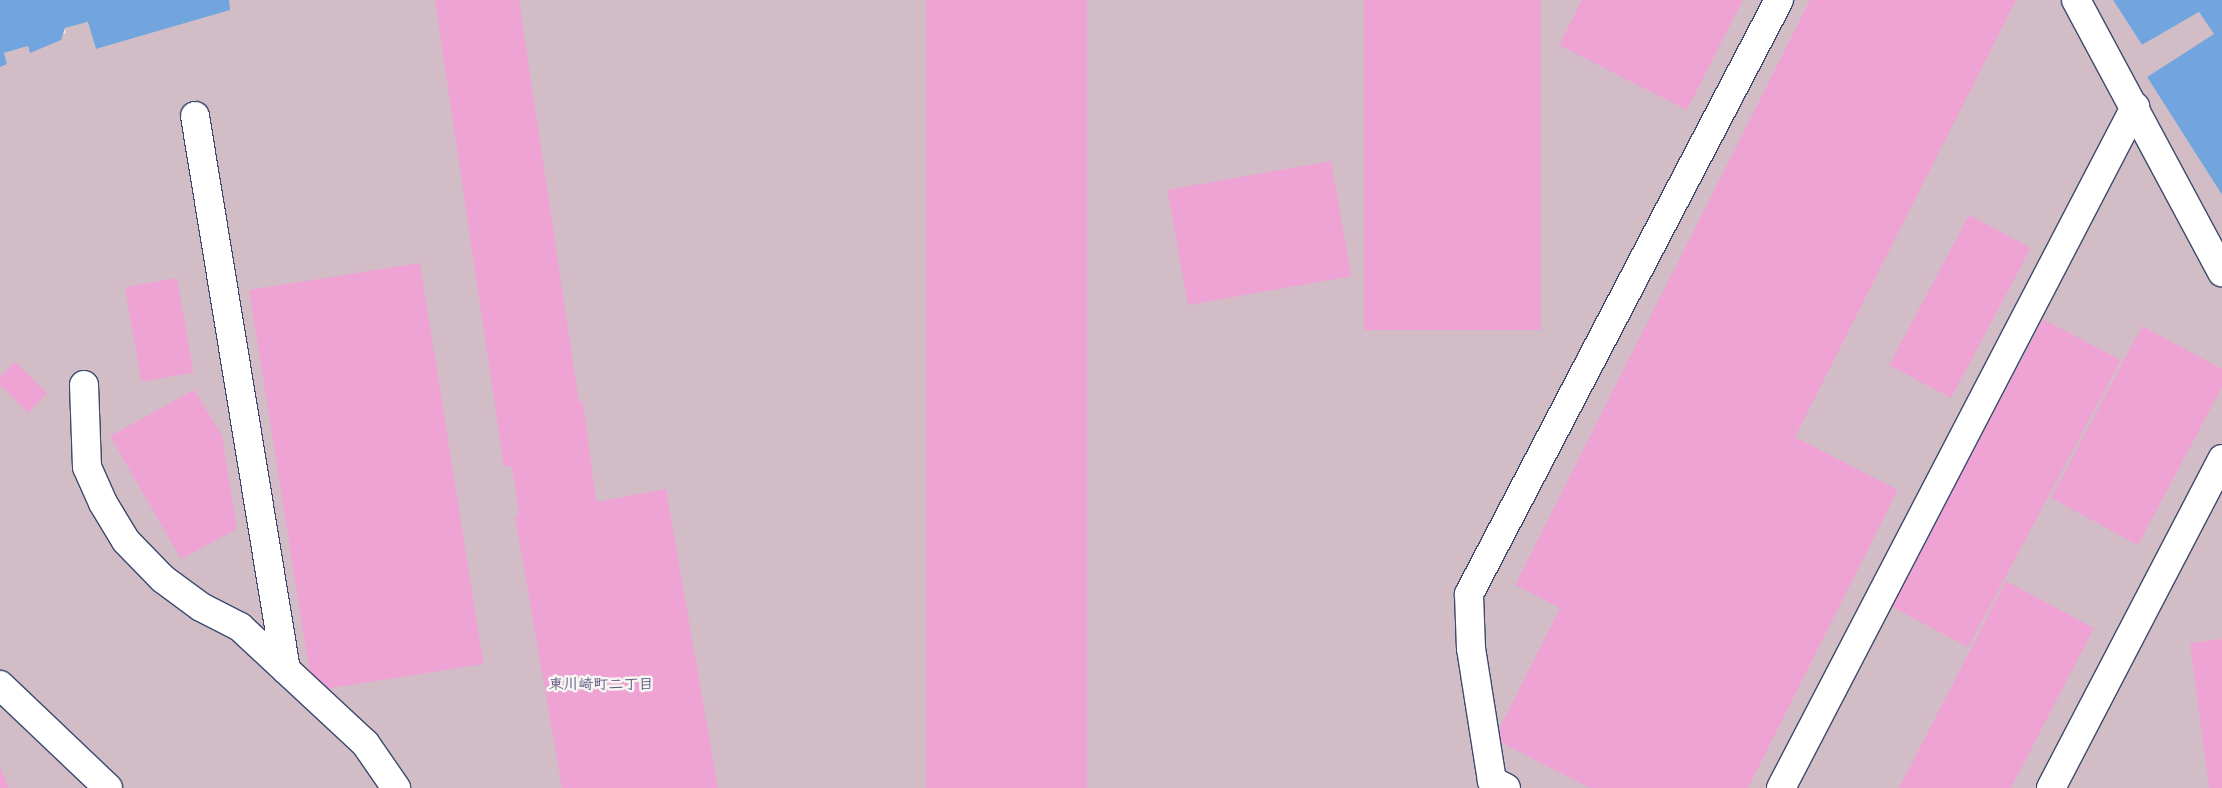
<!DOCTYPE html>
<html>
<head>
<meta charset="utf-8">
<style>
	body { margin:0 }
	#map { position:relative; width:2222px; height:788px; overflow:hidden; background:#f1e2c9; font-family:"Playpen Sans","Klee One",sans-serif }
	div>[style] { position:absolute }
	.industrial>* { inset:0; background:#d2bdc7 }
	.water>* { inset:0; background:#72a4dd }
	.building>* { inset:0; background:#efa3d4; transform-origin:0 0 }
	.roads { filter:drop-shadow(1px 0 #3b4a6e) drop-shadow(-1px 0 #3b4a6e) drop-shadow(0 1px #3b4a6e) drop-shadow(0 -1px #3b4a6e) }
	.minor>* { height:28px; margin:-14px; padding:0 14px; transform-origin:14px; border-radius:14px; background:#fff }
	span { translate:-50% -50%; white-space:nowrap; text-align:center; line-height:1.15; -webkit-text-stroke:5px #f6f6f2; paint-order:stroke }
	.neighbourhood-label { font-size:15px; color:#655887; font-weight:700 }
</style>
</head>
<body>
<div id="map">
	<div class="industrial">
		<i style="clip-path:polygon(229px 0,2113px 0,2142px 45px,2199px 12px,2215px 34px,2147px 77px,2222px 195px,2222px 788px,0 788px,0 67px,7px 64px,4px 53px,28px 46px,30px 52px,66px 33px,65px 28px,89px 22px,96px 49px,229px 10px)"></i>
	</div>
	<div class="water">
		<i style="clip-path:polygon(0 0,229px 0,230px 10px,96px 49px,88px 22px,65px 28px,61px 40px,30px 53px,28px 46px,4px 53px,7px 64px,0 67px)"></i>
		<i style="clip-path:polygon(2113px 0,2222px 0,2222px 195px,2147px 77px,2214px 34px,2199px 12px,2142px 45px)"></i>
	</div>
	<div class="building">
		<i style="clip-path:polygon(435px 0,519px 0,579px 402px,583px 401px,596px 502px,666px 489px,718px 788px,562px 788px,515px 516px,519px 515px,512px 466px,504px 467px)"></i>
		<i style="left:926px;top:0;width:161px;height:798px"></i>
		<i style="left:1364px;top:0;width:177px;height:330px"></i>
		<i style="clip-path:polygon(1582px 0,1743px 0,1687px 110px,1559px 45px)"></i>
		<i style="clip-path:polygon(1810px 0,2016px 0,1795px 437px,1898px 490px,1748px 788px,1590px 788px,1494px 739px,1560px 608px,1515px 585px)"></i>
		<i style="left:1331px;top:161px;width:117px;height:166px;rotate:80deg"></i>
		<i style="left:1969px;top:215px;width:70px;height:170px;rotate:28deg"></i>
		<i style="left:420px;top:263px;width:406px;height:173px;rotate:81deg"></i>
		<i style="left:177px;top:278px;width:96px;height:53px;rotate:80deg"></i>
		<i style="left:2043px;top:319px;width:88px;height:325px;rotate:28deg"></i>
		<i style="clip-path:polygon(2142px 326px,2222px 369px,2222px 387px,2138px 545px,2051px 498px)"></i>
		<i style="clip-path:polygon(15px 362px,47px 393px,28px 413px,0 385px,0 377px)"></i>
		<i style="clip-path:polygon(194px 390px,222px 435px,237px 529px,181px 559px,110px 436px)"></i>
		<i style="clip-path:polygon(2006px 581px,2094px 628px,2011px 788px,1899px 788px)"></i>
		<i style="clip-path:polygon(2222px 639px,2222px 788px,2209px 788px,2190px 643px)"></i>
		<i style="clip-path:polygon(0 767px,9px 788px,0 788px)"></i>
	</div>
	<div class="roads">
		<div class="minor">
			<i style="left:2076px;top:0;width:309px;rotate:61.8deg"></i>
			<i style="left:195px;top:116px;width:561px;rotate:80.67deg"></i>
			<i style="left:84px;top:385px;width:82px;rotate:87.9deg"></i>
			<i style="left:87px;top:467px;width:39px;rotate:66deg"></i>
			<i style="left:103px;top:503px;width:44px;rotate:58.8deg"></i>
			<i style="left:126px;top:541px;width:53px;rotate:45.8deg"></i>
			<i style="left:163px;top:579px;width:47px;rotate:36.4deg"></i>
			<i style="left:201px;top:607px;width:44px;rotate:27.1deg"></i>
			<i style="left:240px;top:627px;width:171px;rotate:42.9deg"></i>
			<i style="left:365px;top:743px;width:55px;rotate:55.4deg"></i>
			<i style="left:0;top:685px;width:149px;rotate:43.6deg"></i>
			<i style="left:1506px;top:788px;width:16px;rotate:-153deg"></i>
			<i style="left:1492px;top:781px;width:134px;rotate:-99deg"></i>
			<i style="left:1471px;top:649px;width:55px;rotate:-92.1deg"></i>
			<i style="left:1469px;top:594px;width:670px;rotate:-62.44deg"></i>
			<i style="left:1781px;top:788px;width:768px;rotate:-62.53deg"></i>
			<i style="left:2051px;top:788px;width:371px;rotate:-62.5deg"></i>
		</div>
	</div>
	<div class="neighbourhood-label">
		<span style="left:601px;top:683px">東川崎町二丁目</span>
	</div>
</div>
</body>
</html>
